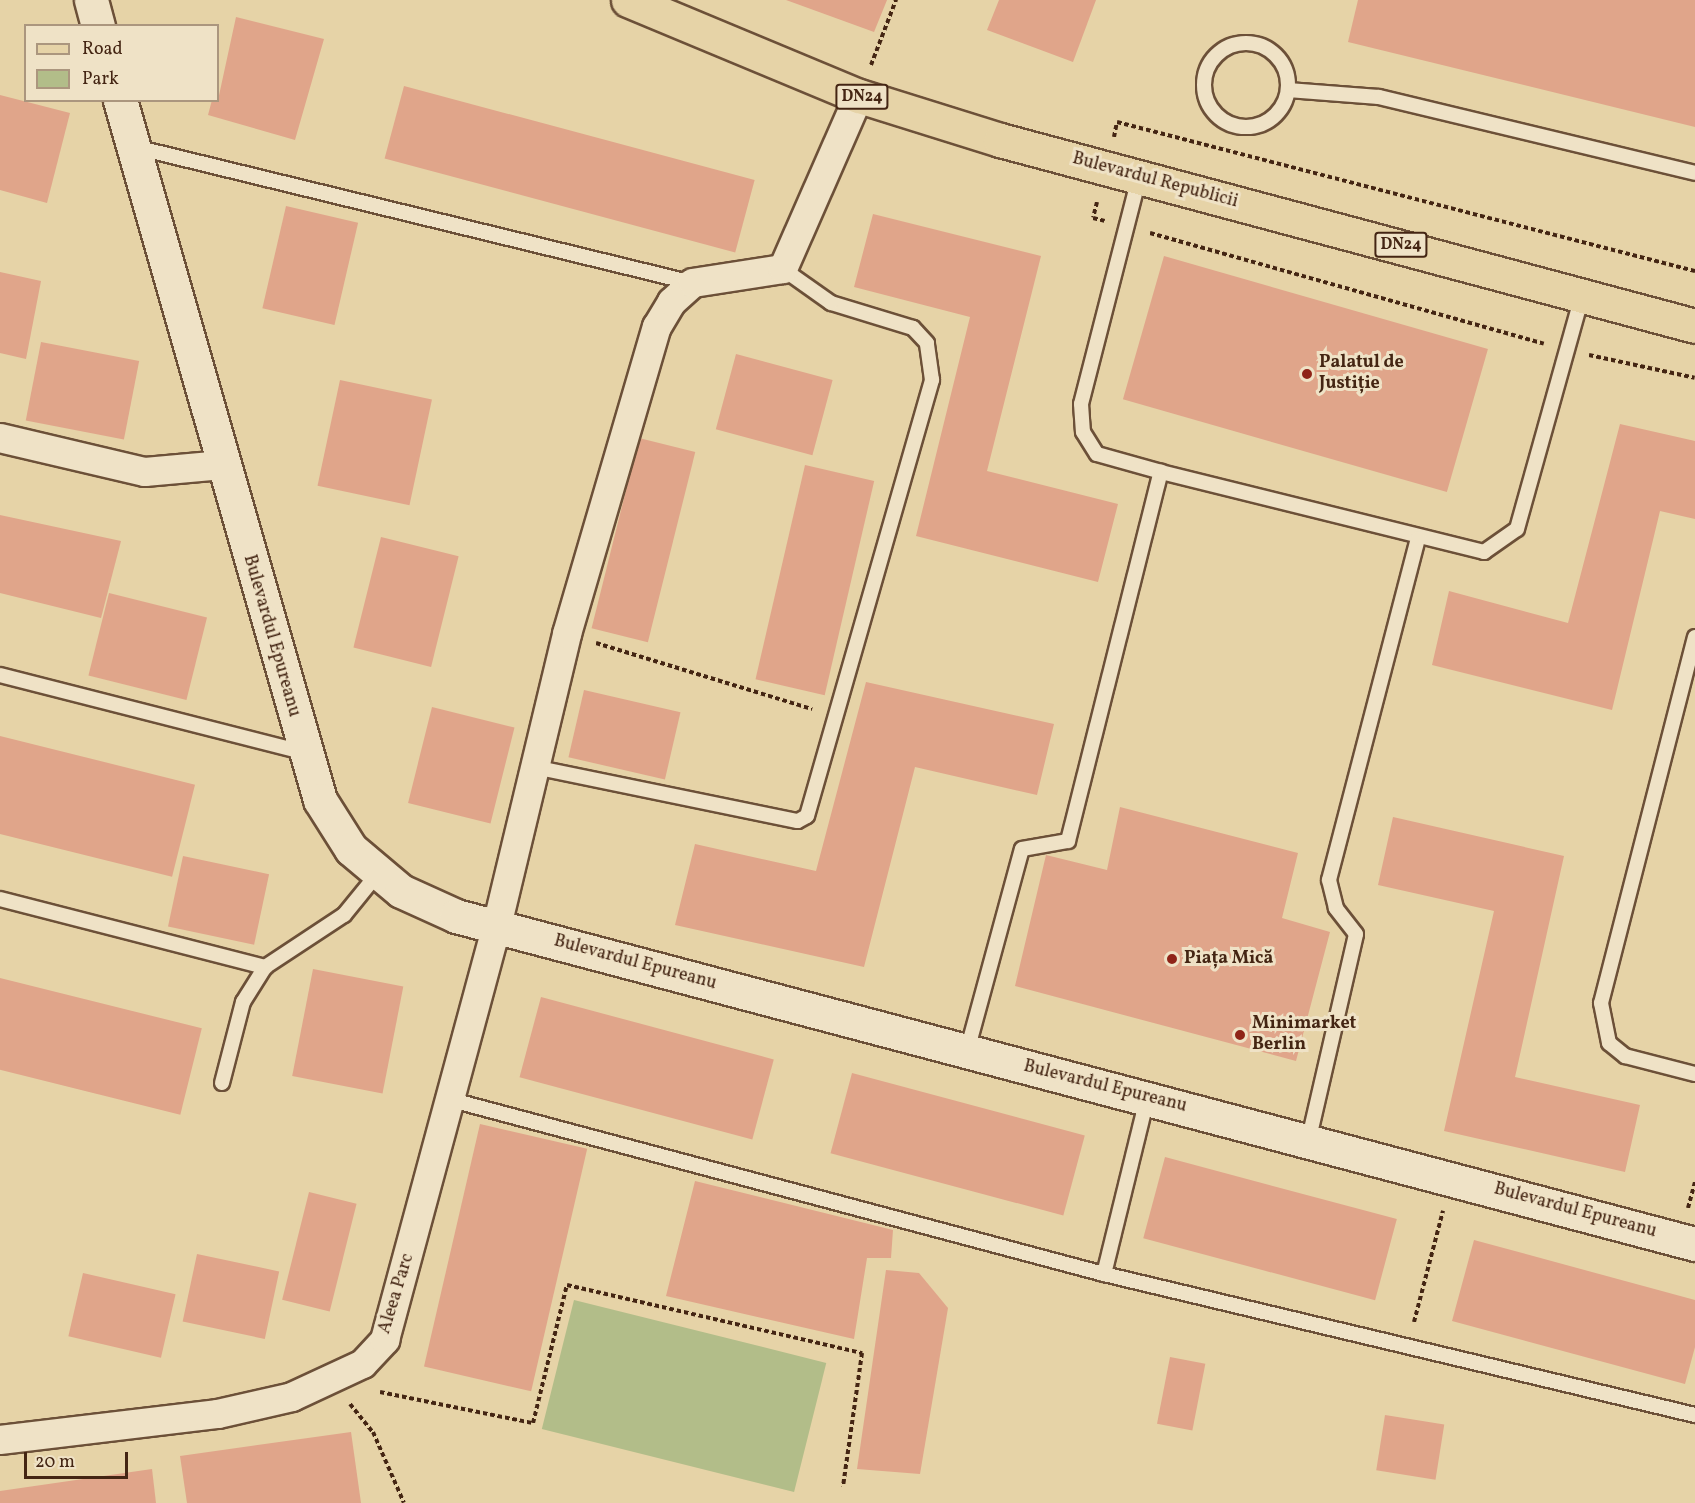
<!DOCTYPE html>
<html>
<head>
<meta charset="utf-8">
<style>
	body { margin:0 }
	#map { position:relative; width:1695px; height:1503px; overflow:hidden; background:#e6d3a7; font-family:Vollkorn,serif }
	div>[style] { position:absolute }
	.green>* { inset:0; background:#b2bd89; transform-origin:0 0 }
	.building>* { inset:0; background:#e0a58a; transform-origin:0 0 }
	.path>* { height:4px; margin-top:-2px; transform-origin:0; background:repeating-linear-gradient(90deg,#442513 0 4.5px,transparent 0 7.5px) }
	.roads { filter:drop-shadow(2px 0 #6c5038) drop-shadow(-2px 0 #6c5038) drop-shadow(0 2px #6c5038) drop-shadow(0 -2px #6c5038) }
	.lane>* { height:14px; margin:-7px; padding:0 7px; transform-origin:7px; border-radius:7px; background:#efe2c6 }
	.lane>.ring { margin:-7px; padding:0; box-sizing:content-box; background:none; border:14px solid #efe2c6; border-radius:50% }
	.street>* { height:28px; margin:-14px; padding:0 14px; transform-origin:14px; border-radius:14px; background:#efe2c6 }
	.secondary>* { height:33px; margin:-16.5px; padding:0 16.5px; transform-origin:16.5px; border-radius:16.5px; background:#efe2c6 }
	.primary>* { height:33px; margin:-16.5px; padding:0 16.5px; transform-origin:16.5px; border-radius:16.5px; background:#e6d3a7 }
	.dots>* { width:16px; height:16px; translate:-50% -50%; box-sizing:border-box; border:3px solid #efe2c6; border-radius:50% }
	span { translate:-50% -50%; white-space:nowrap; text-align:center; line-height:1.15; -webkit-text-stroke:6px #efe2c6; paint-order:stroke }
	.shield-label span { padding:2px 4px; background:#efe2c6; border:2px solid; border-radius:4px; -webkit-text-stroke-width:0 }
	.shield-label { font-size:16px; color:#442513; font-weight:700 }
	.street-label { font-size:18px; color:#442513 }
	.poi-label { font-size:18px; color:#442513; font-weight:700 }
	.left { translate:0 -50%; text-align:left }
	.legend { position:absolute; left:24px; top:24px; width:195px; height:78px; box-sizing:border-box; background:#efe2c6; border:2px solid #ab967e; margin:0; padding:8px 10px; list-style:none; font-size:18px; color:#442513 }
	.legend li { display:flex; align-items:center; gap:12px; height:30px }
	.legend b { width:30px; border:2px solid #ab967e }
	.scale { position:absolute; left:24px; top:1452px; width:104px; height:27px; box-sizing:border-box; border:3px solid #442513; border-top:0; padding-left:8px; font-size:18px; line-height:21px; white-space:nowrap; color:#442513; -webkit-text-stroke:4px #efe2c6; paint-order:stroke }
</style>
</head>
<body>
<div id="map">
	<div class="green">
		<i style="left:574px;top:1300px;width:260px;height:133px;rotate:14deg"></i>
	</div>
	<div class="building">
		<i style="clip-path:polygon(786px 0,887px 0,874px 32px)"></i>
		<i style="clip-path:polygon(999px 0,1096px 0,1073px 62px,987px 30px)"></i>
		<i style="clip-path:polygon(1358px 0,1695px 0,1695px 127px,1348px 42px)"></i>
		<i style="clip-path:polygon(236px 17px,324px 39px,295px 140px,208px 115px,212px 100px,218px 100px)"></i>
		<i style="left:404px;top:86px;width:363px;height:75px;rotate:15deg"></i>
		<i style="clip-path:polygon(0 95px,70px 113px,47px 203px,0 190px)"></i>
		<i style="left:286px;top:206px;width:74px;height:105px;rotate:13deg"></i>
		<i style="clip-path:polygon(873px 214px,1041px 256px,987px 471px,1118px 504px,1098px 582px,916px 536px,970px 317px,854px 287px)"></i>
		<i style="left:1164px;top:256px;width:337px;height:149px;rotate:16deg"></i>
		<i style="clip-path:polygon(0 272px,41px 281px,26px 359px,0 353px)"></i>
		<i style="left:41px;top:342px;width:100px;height:80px;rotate:11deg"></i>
		<i style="left:736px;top:354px;width:100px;height:78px;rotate:15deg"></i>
		<i style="left:340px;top:380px;width:94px;height:108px;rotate:12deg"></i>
		<i style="clip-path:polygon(1620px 424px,1695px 441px,1695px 519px,1660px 511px,1612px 710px,1432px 665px,1449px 591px,1568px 623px)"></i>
		<i style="left:639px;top:438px;width:58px;height:196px;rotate:14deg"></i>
		<i style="left:805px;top:465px;width:71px;height:220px;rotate:13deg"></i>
		<i style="clip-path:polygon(0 515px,121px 541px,101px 618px,0 593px)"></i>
		<i style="left:381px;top:537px;width:80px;height:114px;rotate:14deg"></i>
		<i style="left:109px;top:593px;width:101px;height:85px;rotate:14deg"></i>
		<i style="clip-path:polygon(866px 682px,1054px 724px,1037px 795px,915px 767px,864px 967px,675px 925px,695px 844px,816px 871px)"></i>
		<i style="left:584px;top:690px;width:99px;height:69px;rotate:13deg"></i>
		<i style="left:432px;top:707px;width:85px;height:99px;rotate:14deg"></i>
		<i style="left:0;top:736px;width:201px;height:95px;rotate:14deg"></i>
		<i style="clip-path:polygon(1120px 807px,1298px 853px,1282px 918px,1330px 932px,1296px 1061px,1015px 986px,1046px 855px,1107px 870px)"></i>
		<i style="clip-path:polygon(1393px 817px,1564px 856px,1515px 1077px,1640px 1105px,1625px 1172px,1444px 1131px,1494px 911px,1378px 885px)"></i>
		<i style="left:183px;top:856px;width:88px;height:72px;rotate:12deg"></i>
		<i style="left:313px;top:969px;width:92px;height:109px;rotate:11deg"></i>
		<i style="left:0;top:978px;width:208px;height:89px;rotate:14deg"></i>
		<i style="left:541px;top:997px;width:241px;height:83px;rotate:15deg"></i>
		<i style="left:852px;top:1073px;width:241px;height:83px;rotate:15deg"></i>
		<i style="left:480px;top:1124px;width:110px;height:249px;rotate:13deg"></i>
		<i style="left:1165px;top:1157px;width:240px;height:84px;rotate:15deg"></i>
		<i style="clip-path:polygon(695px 1181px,893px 1230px,891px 1258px,867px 1258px,854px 1339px,666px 1296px)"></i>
		<i style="left:309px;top:1192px;width:49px;height:111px;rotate:14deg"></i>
		<i style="clip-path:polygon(1474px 1240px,1695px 1300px,1695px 1347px,1685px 1384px,1452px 1321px)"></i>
		<i style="left:197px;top:1254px;width:84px;height:69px;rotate:12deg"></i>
		<i style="clip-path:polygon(886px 1270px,919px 1273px,948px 1308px,920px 1474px,857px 1469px)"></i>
		<i style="left:83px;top:1273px;width:95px;height:65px;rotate:13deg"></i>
		<i style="left:1170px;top:1357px;width:36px;height:68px;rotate:11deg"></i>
		<i style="left:1385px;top:1415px;width:60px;height:56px;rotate:9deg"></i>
		<i style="clip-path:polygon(351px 1432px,361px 1503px,187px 1503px,180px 1456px)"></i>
		<i style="clip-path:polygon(152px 1469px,156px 1503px,0 1503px,0 1491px)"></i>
	</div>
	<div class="path">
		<i style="left:871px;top:65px;width:70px;rotate:-69deg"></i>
		<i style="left:1114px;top:137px;width:15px;rotate:-79deg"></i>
		<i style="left:1117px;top:122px;width:597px;rotate:14.46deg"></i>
		<i style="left:1097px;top:202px;width:16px;rotate:104deg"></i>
		<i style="left:1093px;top:218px;width:12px;rotate:14deg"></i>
		<i style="left:1150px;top:233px;width:409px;rotate:15.7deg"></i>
		<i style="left:1589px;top:355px;width:108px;rotate:12.2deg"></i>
		<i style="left:596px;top:643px;width:226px;rotate:17deg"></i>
		<i style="left:1688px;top:1208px;width:27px;rotate:-75deg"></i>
		<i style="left:1414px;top:1322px;width:115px;rotate:-75.4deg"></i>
		<i style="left:380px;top:1392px;width:156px;rotate:11.5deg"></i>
		<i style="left:533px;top:1423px;width:142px;rotate:-76.2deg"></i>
		<i style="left:567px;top:1285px;width:303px;rotate:13deg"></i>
		<i style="left:862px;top:1353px;width:135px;rotate:98.1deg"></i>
		<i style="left:350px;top:1404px;width:36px;rotate:51deg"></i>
		<i style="left:373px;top:1432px;width:77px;rotate:66.4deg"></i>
	</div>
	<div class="roads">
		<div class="lane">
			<i class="ring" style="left:1204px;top:43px;width:70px;height:70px"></i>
			<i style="left:1288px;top:90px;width:91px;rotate:4.4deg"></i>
			<i style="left:1379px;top:97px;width:325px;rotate:13.5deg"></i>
			<i style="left:135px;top:147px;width:574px;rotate:13.7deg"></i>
			<i style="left:1139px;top:178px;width:233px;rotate:104.4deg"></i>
			<i style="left:1081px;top:404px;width:28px;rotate:86deg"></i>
			<i style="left:1083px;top:432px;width:26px;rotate:58deg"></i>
			<i style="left:1097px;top:454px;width:66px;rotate:15.7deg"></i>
			<i style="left:1161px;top:472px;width:333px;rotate:13.9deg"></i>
			<i style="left:1484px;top:552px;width:40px;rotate:-34.9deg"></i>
			<i style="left:1517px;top:529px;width:242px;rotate:-74.4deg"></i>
			<i style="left:1695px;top:637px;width:378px;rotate:104.4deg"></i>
			<i style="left:1601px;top:1003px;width:41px;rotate:78.7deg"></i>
			<i style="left:1609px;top:1043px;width:21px;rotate:39deg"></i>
			<i style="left:1625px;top:1056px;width:72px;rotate:14.4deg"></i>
			<i style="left:0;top:675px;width:313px;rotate:14.3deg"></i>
			<i style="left:534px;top:767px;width:269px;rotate:11.6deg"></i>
			<i style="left:798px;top:821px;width:10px;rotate:-29deg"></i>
			<i style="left:807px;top:816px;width:454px;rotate:-74deg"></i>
			<i style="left:932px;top:380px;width:37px;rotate:-98deg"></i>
			<i style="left:927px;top:343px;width:21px;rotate:-133deg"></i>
			<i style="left:913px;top:328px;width:86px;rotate:-163deg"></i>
			<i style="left:831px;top:303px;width:59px;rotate:-144.7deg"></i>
			<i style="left:0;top:899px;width:274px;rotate:14.4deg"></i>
			<i style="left:967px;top:1051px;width:209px;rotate:-74.8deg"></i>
			<i style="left:1022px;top:849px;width:47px;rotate:-9.9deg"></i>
			<i style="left:1068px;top:841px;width:381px;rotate:-75.9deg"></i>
			<i style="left:222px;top:1083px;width:84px;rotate:-75.5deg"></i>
			<i style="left:243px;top:1002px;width:41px;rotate:-57.8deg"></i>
			<i style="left:265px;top:967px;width:95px;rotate:-33.4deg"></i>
			<i style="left:344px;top:915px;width:55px;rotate:-50.9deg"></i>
			<i style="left:448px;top:1099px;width:679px;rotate:14.94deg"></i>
			<i style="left:1104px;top:1274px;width:608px;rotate:13.42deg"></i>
			<i style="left:1309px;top:1138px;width:209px;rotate:-77deg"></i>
			<i style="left:1356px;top:934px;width:33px;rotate:-128deg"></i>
			<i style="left:1336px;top:908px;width:29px;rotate:-104deg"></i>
			<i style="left:1329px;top:880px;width:353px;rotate:-75.4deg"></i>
			<i style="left:1104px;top:1274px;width:180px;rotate:-76.2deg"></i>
		</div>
		<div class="street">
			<i style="left:0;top:438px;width:149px;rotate:13.2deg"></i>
			<i style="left:145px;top:472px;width:78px;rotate:-5.1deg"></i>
			<i style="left:0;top:1440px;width:220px;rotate:-6.8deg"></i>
			<i style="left:218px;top:1414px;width:76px;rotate:-12.9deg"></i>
			<i style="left:292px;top:1397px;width:78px;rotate:-24.9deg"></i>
			<i style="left:363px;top:1364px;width:33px;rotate:-47deg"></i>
			<i style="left:385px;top:1340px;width:429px;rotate:-74.9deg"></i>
			<i style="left:497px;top:926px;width:300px;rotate:-76.5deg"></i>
			<i style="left:567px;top:634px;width:320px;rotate:-73.7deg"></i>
			<i style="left:657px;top:327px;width:29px;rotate:-59deg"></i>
			<i style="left:672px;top:302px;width:28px;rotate:-42deg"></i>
			<i style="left:693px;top:283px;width:91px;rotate:-8.8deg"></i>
			<i style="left:783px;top:269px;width:189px;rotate:-66.3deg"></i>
		</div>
		<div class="secondary">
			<i style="left:91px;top:0;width:27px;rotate:75deg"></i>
			<i style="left:120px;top:100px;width:728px;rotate:74.05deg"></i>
			<i style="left:320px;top:800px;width:58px;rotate:57.7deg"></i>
			<i style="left:351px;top:849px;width:65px;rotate:40deg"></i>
			<i style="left:401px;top:891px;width:60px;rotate:24.4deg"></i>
			<i style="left:456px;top:916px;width:1282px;rotate:14.83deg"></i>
		</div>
		<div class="primary">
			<i style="left:628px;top:0;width:250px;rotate:22.6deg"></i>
			<i style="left:859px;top:96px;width:148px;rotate:17.3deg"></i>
			<i style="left:1000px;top:140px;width:719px;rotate:14.98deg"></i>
		</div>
	</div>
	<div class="dots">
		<i style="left:1307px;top:374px;background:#8f2418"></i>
		<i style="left:1172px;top:959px;background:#8f2418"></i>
		<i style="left:1240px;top:1035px;background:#8f2418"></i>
	</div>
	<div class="shield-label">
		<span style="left:862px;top:97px">DN24</span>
		<span style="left:1401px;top:245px">DN24</span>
	</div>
	<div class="street-label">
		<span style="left:1155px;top:181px;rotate:15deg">Bulevardul Republicii</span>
		<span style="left:271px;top:636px;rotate:74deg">Bulevardul Epureanu</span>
		<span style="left:635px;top:963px;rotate:15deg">Bulevardul Epureanu</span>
		<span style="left:1105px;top:1087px;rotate:14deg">Bulevardul Epureanu</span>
		<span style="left:1575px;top:1211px;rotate:15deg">Bulevardul Epureanu</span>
		<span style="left:397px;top:1294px;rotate:-73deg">Aleea Parc</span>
	</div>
	<div class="poi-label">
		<span class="left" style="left:1319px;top:374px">Palatul de<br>Justiție</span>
		<span class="left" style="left:1184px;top:959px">Piața Mică</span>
		<span class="left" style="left:1252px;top:1035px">Minimarket<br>Berlin</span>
	</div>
	<ul class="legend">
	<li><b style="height:8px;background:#e6d3a7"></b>Road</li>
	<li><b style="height:16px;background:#b2bd89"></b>Park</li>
	</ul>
	<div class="scale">20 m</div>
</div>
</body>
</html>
